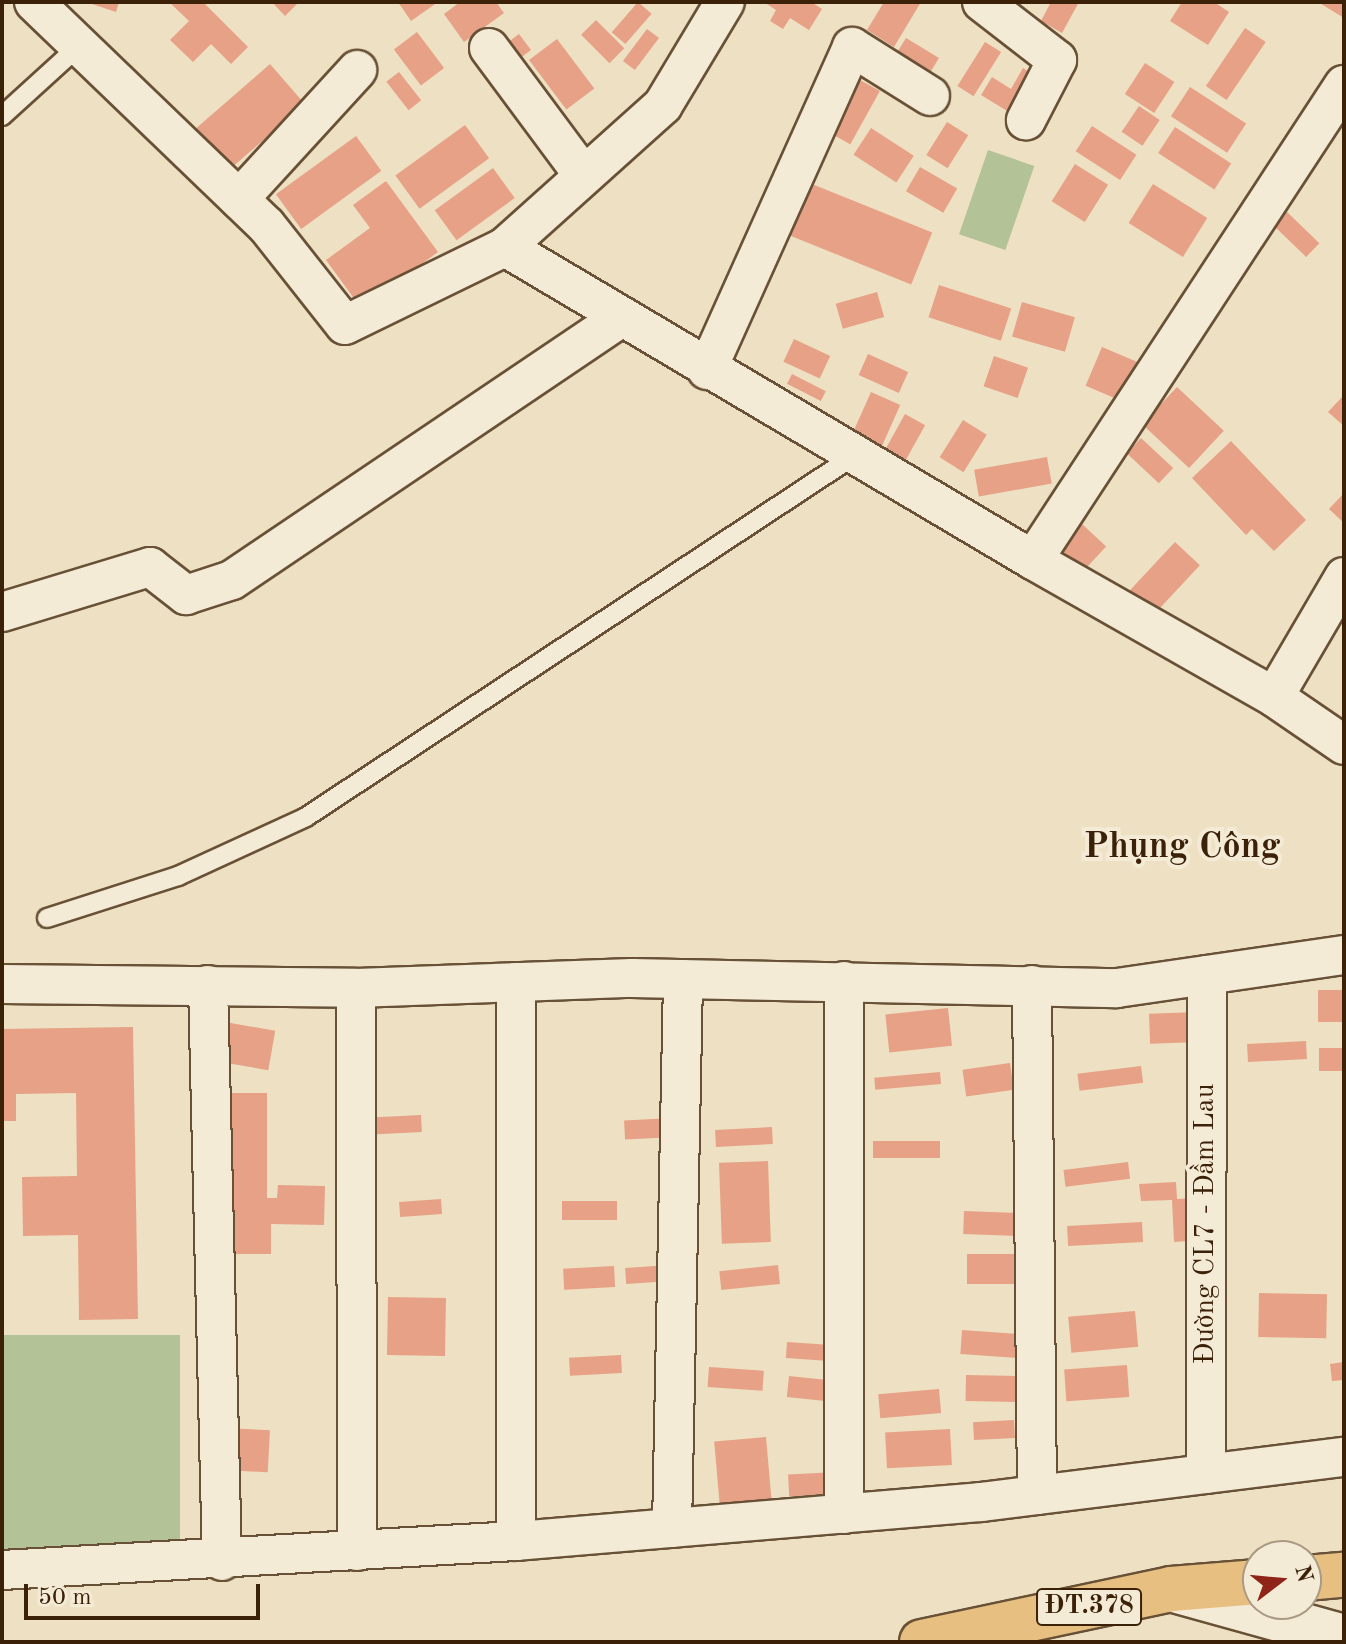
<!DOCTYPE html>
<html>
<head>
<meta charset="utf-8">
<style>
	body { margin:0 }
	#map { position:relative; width:1346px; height:1644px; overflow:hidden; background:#eee0c2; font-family:"Old Standard TT",serif }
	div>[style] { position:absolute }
	.green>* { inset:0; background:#b4c397; transform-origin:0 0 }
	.building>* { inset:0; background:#e6a186; transform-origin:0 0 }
	.roads { filter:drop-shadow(2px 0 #685136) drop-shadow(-2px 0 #685136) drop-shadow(0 2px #685136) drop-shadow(0 -2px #685136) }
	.service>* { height:18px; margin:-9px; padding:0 9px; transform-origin:9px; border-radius:9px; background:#f4ebd7 }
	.minor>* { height:38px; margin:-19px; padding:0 19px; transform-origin:19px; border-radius:19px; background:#f4ebd7 }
	.secondary>* { height:44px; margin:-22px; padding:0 22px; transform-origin:22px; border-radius:22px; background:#f4ebd7 }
	.primary>* { height:44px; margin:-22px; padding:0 22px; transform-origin:22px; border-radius:22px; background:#e7c081 }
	span { translate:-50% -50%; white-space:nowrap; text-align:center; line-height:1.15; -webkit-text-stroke:8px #f4ebd7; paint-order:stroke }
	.shield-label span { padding:2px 6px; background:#f4ebd7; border:2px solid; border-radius:6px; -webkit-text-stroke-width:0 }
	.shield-label { font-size:26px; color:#3b2108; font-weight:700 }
	.street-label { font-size:28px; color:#3b2108 }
	.district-label { font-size:36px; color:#3b2108; font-weight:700 }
	.frame { position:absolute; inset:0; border:4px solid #3b2108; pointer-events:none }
	.north { position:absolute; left:1242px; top:1540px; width:80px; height:80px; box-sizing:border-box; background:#f4ebd7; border:2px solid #aa9a84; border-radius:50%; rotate:74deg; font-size:22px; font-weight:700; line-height:32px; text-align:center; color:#3b2108 }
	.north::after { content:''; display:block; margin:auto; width:28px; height:36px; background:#8f2418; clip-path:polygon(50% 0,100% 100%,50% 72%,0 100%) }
	.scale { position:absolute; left:24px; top:1584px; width:236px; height:36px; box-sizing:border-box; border:4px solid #3b2108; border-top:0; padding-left:10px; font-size:24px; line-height:28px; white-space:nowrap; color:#3b2108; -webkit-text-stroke:6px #f4ebd7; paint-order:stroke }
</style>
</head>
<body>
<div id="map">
	<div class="green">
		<i style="left:988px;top:150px;width:49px;height:89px;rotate:19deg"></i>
		<i style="left:2px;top:1335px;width:178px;height:215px"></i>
	</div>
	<div class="building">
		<i style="clip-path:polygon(86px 2px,119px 2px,116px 12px)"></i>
		<i style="clip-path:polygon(169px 2px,203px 2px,248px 47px,231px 64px,211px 44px,193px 62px,170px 40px,189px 21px)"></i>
		<i style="clip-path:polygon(272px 2px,299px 2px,285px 16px)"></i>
		<i style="clip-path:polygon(398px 2px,438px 2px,411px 21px)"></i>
		<i style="clip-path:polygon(460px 2px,496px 2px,504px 13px,464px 42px,444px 14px)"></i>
		<i style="left:638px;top:2px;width:18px;height:40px;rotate:41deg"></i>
		<i style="clip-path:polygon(764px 2px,811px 2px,822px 9px,809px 30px,790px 18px,783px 29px,770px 21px,776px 10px)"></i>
		<i style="clip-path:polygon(884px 2px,921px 2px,894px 47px,867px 30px)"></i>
		<i style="clip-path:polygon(1051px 2px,1079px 2px,1062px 33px,1041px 21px)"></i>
		<i style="clip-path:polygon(1182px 2px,1214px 2px,1229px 12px,1208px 45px,1170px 21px)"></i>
		<i style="clip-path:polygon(1318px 2px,1344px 2px,1344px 18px)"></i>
		<i style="left:596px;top:20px;width:40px;height:21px;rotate:45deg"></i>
		<i style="left:1245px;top:28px;width:25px;height:70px;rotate:34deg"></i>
		<i style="left:647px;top:29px;width:15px;height:40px;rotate:37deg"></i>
		<i style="left:417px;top:32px;width:45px;height:29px;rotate:53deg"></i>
		<i style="left:519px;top:34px;width:20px;height:26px;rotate:53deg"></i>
		<i style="clip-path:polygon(906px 38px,939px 58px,928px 76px,888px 67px)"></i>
		<i style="left:557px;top:39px;width:62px;height:35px;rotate:53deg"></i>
		<i style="left:985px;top:42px;width:19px;height:52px;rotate:32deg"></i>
		<i style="left:1145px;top:63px;width:35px;height:37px;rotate:33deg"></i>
		<i style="left:270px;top:64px;width:53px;height:104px;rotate:49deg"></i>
		<i style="clip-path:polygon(1023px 68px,1039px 79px,1017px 117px,981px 95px,992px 77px,1011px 89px)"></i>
		<i style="left:399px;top:72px;width:36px;height:16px;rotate:52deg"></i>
		<i style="left:851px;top:75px;width:33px;height:61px;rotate:29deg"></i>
		<i style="left:1190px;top:87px;width:67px;height:35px;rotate:33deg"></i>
		<i style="left:1139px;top:106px;width:25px;height:31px;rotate:34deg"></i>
		<i style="left:947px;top:122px;width:25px;height:39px;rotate:32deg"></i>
		<i style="left:465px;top:125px;width:41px;height:86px;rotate:54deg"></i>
		<i style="left:1092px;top:126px;width:53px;height:30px;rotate:33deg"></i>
		<i style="left:1175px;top:127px;width:67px;height:31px;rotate:33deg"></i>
		<i style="left:871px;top:128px;width:51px;height:32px;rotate:33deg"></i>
		<i style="left:356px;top:136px;width:43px;height:99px;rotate:54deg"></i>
		<i style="left:1075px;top:164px;width:39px;height:44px;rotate:32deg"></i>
		<i style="left:920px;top:167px;width:43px;height:28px;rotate:30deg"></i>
		<i style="left:493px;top:168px;width:37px;height:72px;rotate:54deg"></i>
		<i style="clip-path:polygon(386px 181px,438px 252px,361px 308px,326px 260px,370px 228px,353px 205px)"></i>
		<i style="left:807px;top:182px;width:135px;height:56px;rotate:22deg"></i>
		<i style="left:1153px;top:184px;width:64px;height:46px;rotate:32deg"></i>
		<i style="left:1287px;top:212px;width:45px;height:19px;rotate:44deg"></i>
		<i style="left:939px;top:285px;width:76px;height:34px;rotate:18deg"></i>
		<i style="left:877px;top:292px;width:26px;height:43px;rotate:74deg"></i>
		<i style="left:1022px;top:302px;width:55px;height:36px;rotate:16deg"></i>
		<i style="left:794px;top:339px;width:40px;height:25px;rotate:25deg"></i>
		<i style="left:1102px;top:347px;width:48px;height:42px;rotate:23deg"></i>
		<i style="left:868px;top:354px;width:44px;height:23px;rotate:24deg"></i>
		<i style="left:994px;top:356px;width:36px;height:32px;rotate:19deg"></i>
		<i style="left:792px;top:374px;width:38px;height:11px;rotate:27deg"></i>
		<i style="left:1177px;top:387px;width:64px;height:51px;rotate:43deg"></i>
		<i style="left:871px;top:392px;width:32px;height:49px;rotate:24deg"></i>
		<i style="clip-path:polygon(1344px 395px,1344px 426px,1328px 412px)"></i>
		<i style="left:905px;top:414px;width:23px;height:49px;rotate:29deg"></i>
		<i style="left:963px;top:420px;width:28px;height:44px;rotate:32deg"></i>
		<i style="left:1141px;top:438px;width:44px;height:21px;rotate:43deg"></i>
		<i style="clip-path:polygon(1231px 441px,1306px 520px,1274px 551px,1252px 529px,1246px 535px,1192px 478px)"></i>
		<i style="left:1047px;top:457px;width:27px;height:74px;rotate:80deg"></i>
		<i style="clip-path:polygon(1344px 493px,1344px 523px,1329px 509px)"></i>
		<i style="left:1082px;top:524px;width:33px;height:45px;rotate:43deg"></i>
		<i style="left:1175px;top:542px;width:34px;height:77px;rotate:43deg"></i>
		<i style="left:1344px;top:990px;width:32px;height:26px;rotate:90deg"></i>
		<i style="left:948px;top:1008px;width:38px;height:63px;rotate:84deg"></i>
		<i style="left:1198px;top:1012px;width:30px;height:49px;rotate:88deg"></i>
		<i style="left:225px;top:1022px;width:51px;height:40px;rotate:10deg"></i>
		<i style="clip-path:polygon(133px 1027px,138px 1319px,79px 1320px,78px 1235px,23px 1236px,22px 1177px,77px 1176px,76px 1093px,16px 1094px,16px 1121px,2px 1121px,2px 1029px)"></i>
		<i style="left:1306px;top:1041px;width:18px;height:59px;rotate:87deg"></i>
		<i style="left:1344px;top:1048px;width:23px;height:25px;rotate:90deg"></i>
		<i style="left:1010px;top:1063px;width:27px;height:48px;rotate:82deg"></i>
		<i style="left:1141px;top:1066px;width:17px;height:64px;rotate:83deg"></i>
		<i style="left:940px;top:1072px;width:12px;height:66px;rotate:85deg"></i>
		<i style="clip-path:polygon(218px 1093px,267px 1093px,267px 1198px,277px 1198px,278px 1185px,325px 1186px,324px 1225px,271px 1224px,271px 1254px,218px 1254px)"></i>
		<i style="left:421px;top:1115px;width:17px;height:50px;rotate:87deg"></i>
		<i style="left:674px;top:1118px;width:19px;height:50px;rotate:87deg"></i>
		<i style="left:772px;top:1127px;width:17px;height:57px;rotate:87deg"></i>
		<i style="left:940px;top:1141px;width:17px;height:67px;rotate:90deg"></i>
		<i style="left:768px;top:1161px;width:81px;height:49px;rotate:88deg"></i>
		<i style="left:1128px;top:1162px;width:17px;height:65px;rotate:83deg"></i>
		<i style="clip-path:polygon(1176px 1182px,1177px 1199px,1197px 1198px,1200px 1240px,1174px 1242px,1172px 1200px,1141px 1201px,1139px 1184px)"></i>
		<i style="left:441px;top:1199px;width:15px;height:42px;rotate:86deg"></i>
		<i style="left:562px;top:1201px;width:55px;height:19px"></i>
		<i style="left:964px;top:1211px;width:62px;height:23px;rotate:2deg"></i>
		<i style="left:1142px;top:1222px;width:20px;height:75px;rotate:87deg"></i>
		<i style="left:1027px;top:1254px;width:30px;height:60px;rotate:90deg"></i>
		<i style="left:669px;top:1265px;width:16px;height:44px;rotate:86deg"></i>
		<i style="left:778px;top:1265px;width:19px;height:59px;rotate:84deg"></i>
		<i style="left:614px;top:1266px;width:21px;height:51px;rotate:87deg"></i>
		<i style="left:1259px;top:1293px;width:68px;height:44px;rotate:1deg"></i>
		<i style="left:388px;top:1297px;width:58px;height:58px;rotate:1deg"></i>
		<i style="left:1135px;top:1311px;width:36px;height:67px;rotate:85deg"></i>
		<i style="left:962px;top:1330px;width:63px;height:24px;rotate:4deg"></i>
		<i style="left:787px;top:1342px;width:51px;height:16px;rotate:4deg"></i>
		<i style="left:621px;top:1355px;width:18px;height:52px;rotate:87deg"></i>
		<i style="clip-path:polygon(1344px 1362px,1344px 1380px,1332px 1381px,1330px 1364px)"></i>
		<i style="left:1127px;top:1365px;width:32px;height:63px;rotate:86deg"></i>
		<i style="left:709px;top:1367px;width:55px;height:20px;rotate:4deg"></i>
		<i style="left:966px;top:1375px;width:60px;height:26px;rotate:1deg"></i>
		<i style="left:789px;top:1376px;width:46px;height:21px;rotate:6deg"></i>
		<i style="left:939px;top:1389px;width:24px;height:61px;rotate:85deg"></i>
		<i style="left:1014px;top:1420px;width:18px;height:41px;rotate:87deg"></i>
		<i style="left:226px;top:1428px;width:44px;height:42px;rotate:3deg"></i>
		<i style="left:950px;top:1429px;width:36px;height:65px;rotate:87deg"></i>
		<i style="left:766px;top:1437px;width:66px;height:52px;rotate:85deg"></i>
		<i style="left:837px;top:1472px;width:22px;height:49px;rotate:87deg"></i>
	</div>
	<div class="roads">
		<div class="service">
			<i style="left:2px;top:116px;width:104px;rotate:-42.3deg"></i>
			<i style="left:47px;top:918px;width:138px;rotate:-17.8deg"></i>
			<i style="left:178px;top:876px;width:141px;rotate:-24.7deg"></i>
			<i style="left:306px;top:817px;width:656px;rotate:-33.38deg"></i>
		</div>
		<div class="minor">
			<i style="left:34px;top:2px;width:322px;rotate:43.9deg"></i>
			<i style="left:266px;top:225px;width:127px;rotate:51.7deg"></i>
			<i style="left:345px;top:325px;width:178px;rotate:-26deg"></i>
			<i style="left:505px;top:247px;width:212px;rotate:-41.9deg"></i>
			<i style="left:663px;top:105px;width:120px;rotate:-59deg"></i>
			<i style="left:982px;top:2px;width:95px;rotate:37.7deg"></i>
			<i style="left:1057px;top:60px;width:68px;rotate:117.3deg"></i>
			<i style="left:489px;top:48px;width:159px;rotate:53.4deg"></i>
			<i style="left:239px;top:199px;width:175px;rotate:-47.5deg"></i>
			<i style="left:505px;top:247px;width:614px;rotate:30.66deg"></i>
			<i style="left:1033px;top:560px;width:568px;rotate:-56.79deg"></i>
			<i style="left:707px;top:370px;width:354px;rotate:-65.8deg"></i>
			<i style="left:852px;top:47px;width:92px;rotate:32.1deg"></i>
			<i style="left:1033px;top:560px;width:277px;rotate:29.6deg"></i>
			<i style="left:1274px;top:697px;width:85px;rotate:34.4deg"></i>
			<i style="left:2px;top:612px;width:155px;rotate:-16.9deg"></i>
			<i style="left:150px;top:567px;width:46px;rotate:37.9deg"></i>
			<i style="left:186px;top:595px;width:48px;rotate:-18.1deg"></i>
			<i style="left:232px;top:580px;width:469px;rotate:-34deg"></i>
			<i style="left:1274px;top:697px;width:139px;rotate:-59.7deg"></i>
			<i style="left:2px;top:984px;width:354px;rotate:0.6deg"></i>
			<i style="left:356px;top:988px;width:276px;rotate:-2.1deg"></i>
			<i style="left:632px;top:978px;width:485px;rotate:1.2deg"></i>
			<i style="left:1117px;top:988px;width:229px;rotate:-8.3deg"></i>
			<i style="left:208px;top:985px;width:576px;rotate:88.61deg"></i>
			<i style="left:1032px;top:985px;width:510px;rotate:89.44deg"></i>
			<i style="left:356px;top:988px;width:563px;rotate:89.9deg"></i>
			<i style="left:1206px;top:1474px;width:499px;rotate:-89.9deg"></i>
			<i style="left:844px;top:1514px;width:533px;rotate:-90deg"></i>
			<i style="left:672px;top:1528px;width:549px;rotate:-88.85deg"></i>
			<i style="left:516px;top:1541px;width:559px;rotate:-90deg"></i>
			<i style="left:2px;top:1570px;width:515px;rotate:-3.23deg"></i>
			<i style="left:516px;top:1541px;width:467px;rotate:-4.8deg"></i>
			<i style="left:981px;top:1502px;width:366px;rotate:-7.1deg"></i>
		</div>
		<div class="secondary">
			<i style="left:1178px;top:1591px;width:172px;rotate:15.5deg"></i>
		</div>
		<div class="primary">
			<i style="left:1306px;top:1578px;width:38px;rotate:-5deg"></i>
			<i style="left:922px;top:1642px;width:255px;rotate:-12deg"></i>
			<i style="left:1171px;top:1589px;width:87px;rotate:-4.6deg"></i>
		</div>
	</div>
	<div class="shield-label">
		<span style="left:1089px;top:1607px">ĐT.378</span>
	</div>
	<div class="street-label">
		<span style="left:1206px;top:1224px;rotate:-90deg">Đường CL7 - Đầm Lau</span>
	</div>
	<div class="district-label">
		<span style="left:1182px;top:849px">Phụng Công</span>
	</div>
	<div class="frame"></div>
	<div class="north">N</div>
	<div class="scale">50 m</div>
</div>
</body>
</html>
